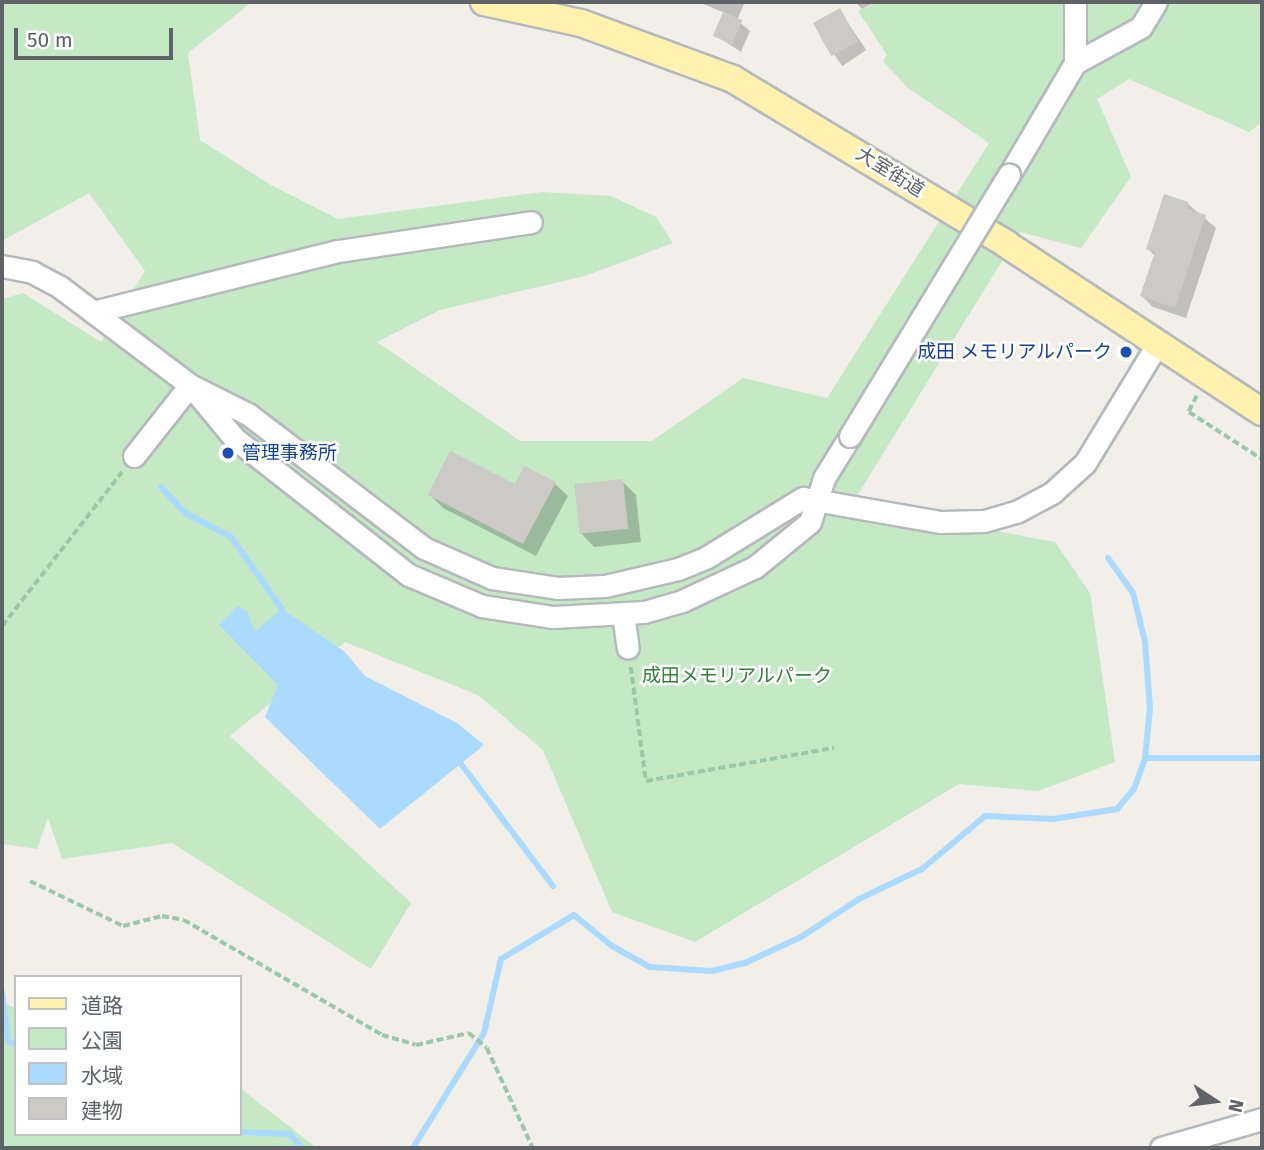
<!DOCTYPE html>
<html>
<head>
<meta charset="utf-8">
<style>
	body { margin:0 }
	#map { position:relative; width:1264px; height:1150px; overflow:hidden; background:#f1efe8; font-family:"Fira Sans","Noto Sans JP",sans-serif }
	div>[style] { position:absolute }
	.green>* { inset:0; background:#c5e8c5 }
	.water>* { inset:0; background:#aadaff }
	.shadow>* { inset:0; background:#0003; transform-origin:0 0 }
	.stream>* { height:6px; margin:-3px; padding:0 3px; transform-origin:3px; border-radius:3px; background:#aadaff }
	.building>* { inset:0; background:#cccac5; transform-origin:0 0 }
	.path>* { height:3.5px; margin-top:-1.75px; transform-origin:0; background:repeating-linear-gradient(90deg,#9cc7a9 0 7px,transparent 0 10.5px) }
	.roads { filter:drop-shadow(2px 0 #b5b8bc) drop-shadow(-2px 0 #b5b8bc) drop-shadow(0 2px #b5b8bc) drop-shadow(0 -2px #b5b8bc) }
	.minor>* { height:21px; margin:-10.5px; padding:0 10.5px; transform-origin:10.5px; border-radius:10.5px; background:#fff }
	.major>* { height:26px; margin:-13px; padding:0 13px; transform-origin:13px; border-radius:13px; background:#fff2af }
	.bridges { filter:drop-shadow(2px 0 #b5b8bc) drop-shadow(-2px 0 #b5b8bc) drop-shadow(0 2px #b5b8bc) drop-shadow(0 -2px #b5b8bc) }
	.minor-bridge>* { height:21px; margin:-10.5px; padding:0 10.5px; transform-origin:10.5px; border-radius:10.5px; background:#fff }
	.dots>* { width:19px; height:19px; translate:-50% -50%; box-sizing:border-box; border:4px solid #fff; border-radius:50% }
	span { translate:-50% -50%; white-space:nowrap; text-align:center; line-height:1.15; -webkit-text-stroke:5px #fff; paint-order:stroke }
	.street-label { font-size:19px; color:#5f6368 }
	.transit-label { font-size:19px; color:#164399 }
	.right { translate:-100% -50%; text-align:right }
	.left { translate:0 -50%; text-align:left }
	.park-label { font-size:19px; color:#348238 }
	.frame { position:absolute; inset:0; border:4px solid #5f6368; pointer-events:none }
	.legend { position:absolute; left:14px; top:975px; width:228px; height:161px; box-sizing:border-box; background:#fff; border:2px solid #bfc1c3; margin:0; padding:9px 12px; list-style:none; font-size:21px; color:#5f6368 }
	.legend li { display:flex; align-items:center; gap:14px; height:35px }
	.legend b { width:35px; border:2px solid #bfc1c3 }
	.north { position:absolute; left:1180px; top:1066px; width:70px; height:70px; -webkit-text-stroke:5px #fff; paint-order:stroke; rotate:103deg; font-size:19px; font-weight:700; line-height:28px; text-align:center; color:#5f6368 }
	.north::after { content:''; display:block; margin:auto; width:24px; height:32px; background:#5f6368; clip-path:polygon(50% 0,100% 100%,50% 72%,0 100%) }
	.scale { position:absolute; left:14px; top:28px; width:159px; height:32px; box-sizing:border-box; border:4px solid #5f6368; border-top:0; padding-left:9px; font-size:21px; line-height:24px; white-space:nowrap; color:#5f6368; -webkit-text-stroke:5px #fff; paint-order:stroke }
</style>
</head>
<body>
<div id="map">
	<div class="green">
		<i style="clip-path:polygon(2px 2px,252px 2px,188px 53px,200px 140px,271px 185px,338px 219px,543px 192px,611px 196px,656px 217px,673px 243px,585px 276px,440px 310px,377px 342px,520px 441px,652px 441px,743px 378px,827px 398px,989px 143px,908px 88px,883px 61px,887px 55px,858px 11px,878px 2px,1262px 2px,1262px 122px,1249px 132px,1129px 79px,1097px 99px,1131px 177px,1081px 248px,1020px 232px,852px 504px,1055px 542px,1090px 593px,1115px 762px,1038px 791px,959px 784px,695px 942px,612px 912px,543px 750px,478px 695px,345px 642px,230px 736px,411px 903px,371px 969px,172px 843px,62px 859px,48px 818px,37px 849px,2px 844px,2px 299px,23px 293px,101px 342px,145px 271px,89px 193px,2px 241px)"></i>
		<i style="clip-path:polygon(2px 1001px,16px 1009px,16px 1134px,240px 1134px,240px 1088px,317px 1148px,2px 1148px)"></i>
	</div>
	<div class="water">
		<i style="clip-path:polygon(238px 606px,248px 612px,254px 632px,282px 609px,345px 652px,365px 676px,457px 723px,484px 745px,380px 829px,265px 717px,278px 685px,219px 625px)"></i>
	</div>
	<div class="shadow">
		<i style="clip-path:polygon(698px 2px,745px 2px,737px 20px,750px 31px,741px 52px,715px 35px,725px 13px)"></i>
		<i style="clip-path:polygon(855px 2px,875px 2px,862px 9px)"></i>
		<i style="left:840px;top:11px;width:47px;height:29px;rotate:56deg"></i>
		<i style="clip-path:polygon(1187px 203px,1216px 228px,1186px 318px,1153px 307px,1142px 296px,1155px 256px,1148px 249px)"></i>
		<i style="clip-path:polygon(622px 481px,636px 495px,641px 542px,594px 547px,581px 533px)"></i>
		<i style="clip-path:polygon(554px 483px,568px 496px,536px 556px,443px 508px,430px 495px)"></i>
	</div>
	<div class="stream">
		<i style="left:161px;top:487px;width:35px;rotate:47deg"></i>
		<i style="left:185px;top:513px;width:52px;rotate:27.6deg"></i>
		<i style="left:231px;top:537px;width:88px;rotate:54.7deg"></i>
		<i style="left:1108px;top:558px;width:43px;rotate:54.5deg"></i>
		<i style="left:1133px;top:593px;width:50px;rotate:76.2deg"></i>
		<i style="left:1145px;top:642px;width:66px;rotate:85.7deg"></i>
		<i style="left:1150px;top:708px;width:50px;rotate:95.7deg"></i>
		<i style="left:461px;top:764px;width:153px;rotate:53deg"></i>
		<i style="left:2px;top:992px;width:49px;rotate:83deg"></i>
		<i style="left:8px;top:1041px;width:9px;rotate:21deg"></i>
		<i style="left:240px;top:1132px;width:50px;rotate:2.3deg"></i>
		<i style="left:290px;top:1134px;width:18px;rotate:49deg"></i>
		<i style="left:413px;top:1148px;width:135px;rotate:-58.3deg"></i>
		<i style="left:484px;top:1033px;width:76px;rotate:-77.1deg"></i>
		<i style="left:501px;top:959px;width:85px;rotate:-31.1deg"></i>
		<i style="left:574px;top:915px;width:49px;rotate:39.2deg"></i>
		<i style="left:612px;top:946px;width:43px;rotate:28.9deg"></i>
		<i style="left:650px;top:967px;width:62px;rotate:3.7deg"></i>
		<i style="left:712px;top:971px;width:34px;rotate:-14deg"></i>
		<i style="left:745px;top:963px;width:62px;rotate:-24.9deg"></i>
		<i style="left:801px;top:937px;width:69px;rotate:-33.2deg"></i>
		<i style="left:859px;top:899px;width:70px;rotate:-25.5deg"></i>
		<i style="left:922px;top:869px;width:82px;rotate:-40.1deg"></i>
		<i style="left:985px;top:816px;width:68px;rotate:2.5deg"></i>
		<i style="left:1053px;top:819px;width:65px;rotate:-8.9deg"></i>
		<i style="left:1117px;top:809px;width:26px;rotate:-50deg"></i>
		<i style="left:1134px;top:789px;width:33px;rotate:-70deg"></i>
		<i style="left:1145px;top:758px;width:117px"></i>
	</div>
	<div class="building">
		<i style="left:840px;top:8px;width:38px;height:31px;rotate:61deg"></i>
		<i style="left:723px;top:12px;width:21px;height:26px;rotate:23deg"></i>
		<i style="clip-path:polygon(1164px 194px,1188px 202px,1186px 208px,1206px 215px,1175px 308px,1140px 296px,1155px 252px,1146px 249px)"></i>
		<i style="clip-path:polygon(450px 451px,515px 484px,524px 466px,556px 482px,523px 544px,428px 495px)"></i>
		<i style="left:623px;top:479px;width:50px;height:49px;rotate:84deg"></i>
	</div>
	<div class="path">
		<i style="left:1197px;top:396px;width:18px;rotate:117deg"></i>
		<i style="left:1189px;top:412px;width:87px;rotate:32.8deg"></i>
		<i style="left:2px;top:626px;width:195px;rotate:-52.1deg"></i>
		<i style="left:631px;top:667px;width:115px;rotate:82.5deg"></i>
		<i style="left:646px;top:781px;width:191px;rotate:-10deg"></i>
		<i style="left:30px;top:881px;width:103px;rotate:25.8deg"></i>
		<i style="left:123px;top:926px;width:40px;rotate:-14.4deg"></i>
		<i style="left:162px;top:916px;width:22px;rotate:10deg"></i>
		<i style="left:184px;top:920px;width:229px;rotate:30.1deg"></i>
		<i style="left:382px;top:1035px;width:35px;rotate:16deg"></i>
		<i style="left:416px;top:1045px;width:54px;rotate:-12.8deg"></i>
		<i style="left:469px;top:1033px;width:23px;rotate:40deg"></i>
		<i style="left:487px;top:1048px;width:110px;rotate:65.3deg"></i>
	</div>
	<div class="roads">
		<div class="minor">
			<i style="left:1075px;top:63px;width:61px;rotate:-90deg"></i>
			<i style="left:1009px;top:175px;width:130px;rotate:-59.5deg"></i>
			<i style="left:1075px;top:63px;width:75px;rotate:-28.6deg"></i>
			<i style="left:1141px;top:27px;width:29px;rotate:-59deg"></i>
			<i style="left:2px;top:266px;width:31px;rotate:11deg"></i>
			<i style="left:32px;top:272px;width:32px;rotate:28deg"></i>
			<i style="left:60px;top:287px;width:163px;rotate:37deg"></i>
			<i style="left:190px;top:385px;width:65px;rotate:26.6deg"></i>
			<i style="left:248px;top:414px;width:221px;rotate:37.3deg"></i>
			<i style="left:424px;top:548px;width:74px;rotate:23.8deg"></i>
			<i style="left:492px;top:578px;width:66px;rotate:8.7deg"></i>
			<i style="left:557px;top:588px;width:48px;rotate:-2.4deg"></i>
			<i style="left:605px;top:586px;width:75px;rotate:-13.1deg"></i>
			<i style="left:678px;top:569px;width:31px;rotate:-22deg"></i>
			<i style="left:707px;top:557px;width:113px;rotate:-31.6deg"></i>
			<i style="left:803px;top:498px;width:140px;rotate:9.9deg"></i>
			<i style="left:941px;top:522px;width:43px;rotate:-1.3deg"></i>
			<i style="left:984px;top:521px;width:35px;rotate:-16deg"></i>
			<i style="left:1018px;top:511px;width:40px;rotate:-28deg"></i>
			<i style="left:1053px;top:492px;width:43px;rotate:-42.2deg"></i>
			<i style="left:1085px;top:463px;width:140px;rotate:-58.7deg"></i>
			<i style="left:93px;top:312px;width:252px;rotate:-14deg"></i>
			<i style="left:338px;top:251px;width:195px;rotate:-8.5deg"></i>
			<i style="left:196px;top:392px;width:60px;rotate:50.4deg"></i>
			<i style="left:234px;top:438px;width:222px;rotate:38.1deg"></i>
			<i style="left:409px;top:575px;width:79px;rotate:23deg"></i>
			<i style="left:482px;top:606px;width:72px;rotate:8.8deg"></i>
			<i style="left:553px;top:617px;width:91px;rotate:-3.1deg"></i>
			<i style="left:644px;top:612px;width:40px;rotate:-16deg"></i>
			<i style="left:682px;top:601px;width:81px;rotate:-25deg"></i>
			<i style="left:755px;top:567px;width:71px;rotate:-39.3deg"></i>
			<i style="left:810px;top:522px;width:46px;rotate:-72.3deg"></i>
			<i style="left:824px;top:478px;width:49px;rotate:-58.2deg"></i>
			<i style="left:134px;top:456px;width:90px;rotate:-51.7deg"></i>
			<i style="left:623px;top:614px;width:34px;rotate:82deg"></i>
			<i style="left:1161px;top:1148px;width:105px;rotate:-16deg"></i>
		</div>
		<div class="major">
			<i style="left:484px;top:2px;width:99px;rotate:12.2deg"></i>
			<i style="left:581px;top:23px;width:162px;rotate:20.2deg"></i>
			<i style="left:733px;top:79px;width:319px;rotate:31.1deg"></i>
			<i style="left:1006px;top:244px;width:306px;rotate:33.3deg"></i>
		</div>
	</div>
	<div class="bridges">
		<div class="minor-bridge">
			<i style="left:850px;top:436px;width:306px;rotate:-58.7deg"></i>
		</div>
	</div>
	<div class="dots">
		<i style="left:1126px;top:352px;background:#1a4fb4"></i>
		<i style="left:228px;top:453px;background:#1a4fb4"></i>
	</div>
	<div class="street-label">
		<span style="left:890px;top:172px;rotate:32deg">大室街道</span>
	</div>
	<div class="transit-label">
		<span class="right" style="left:1112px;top:352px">成田 メモリアルパーク</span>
		<span class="left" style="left:242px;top:453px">管理事務所</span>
	</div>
	<div class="park-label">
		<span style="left:737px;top:676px">成田メモリアルパーク</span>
	</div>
	<div class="frame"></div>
	<ul class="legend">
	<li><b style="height:9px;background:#fff2af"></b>道路</li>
	<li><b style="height:19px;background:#c5e8c5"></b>公園</li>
	<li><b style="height:19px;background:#aadaff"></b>水域</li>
	<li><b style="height:19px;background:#cccac5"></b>建物</li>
	</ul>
	<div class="north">N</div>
	<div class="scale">50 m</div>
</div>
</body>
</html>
